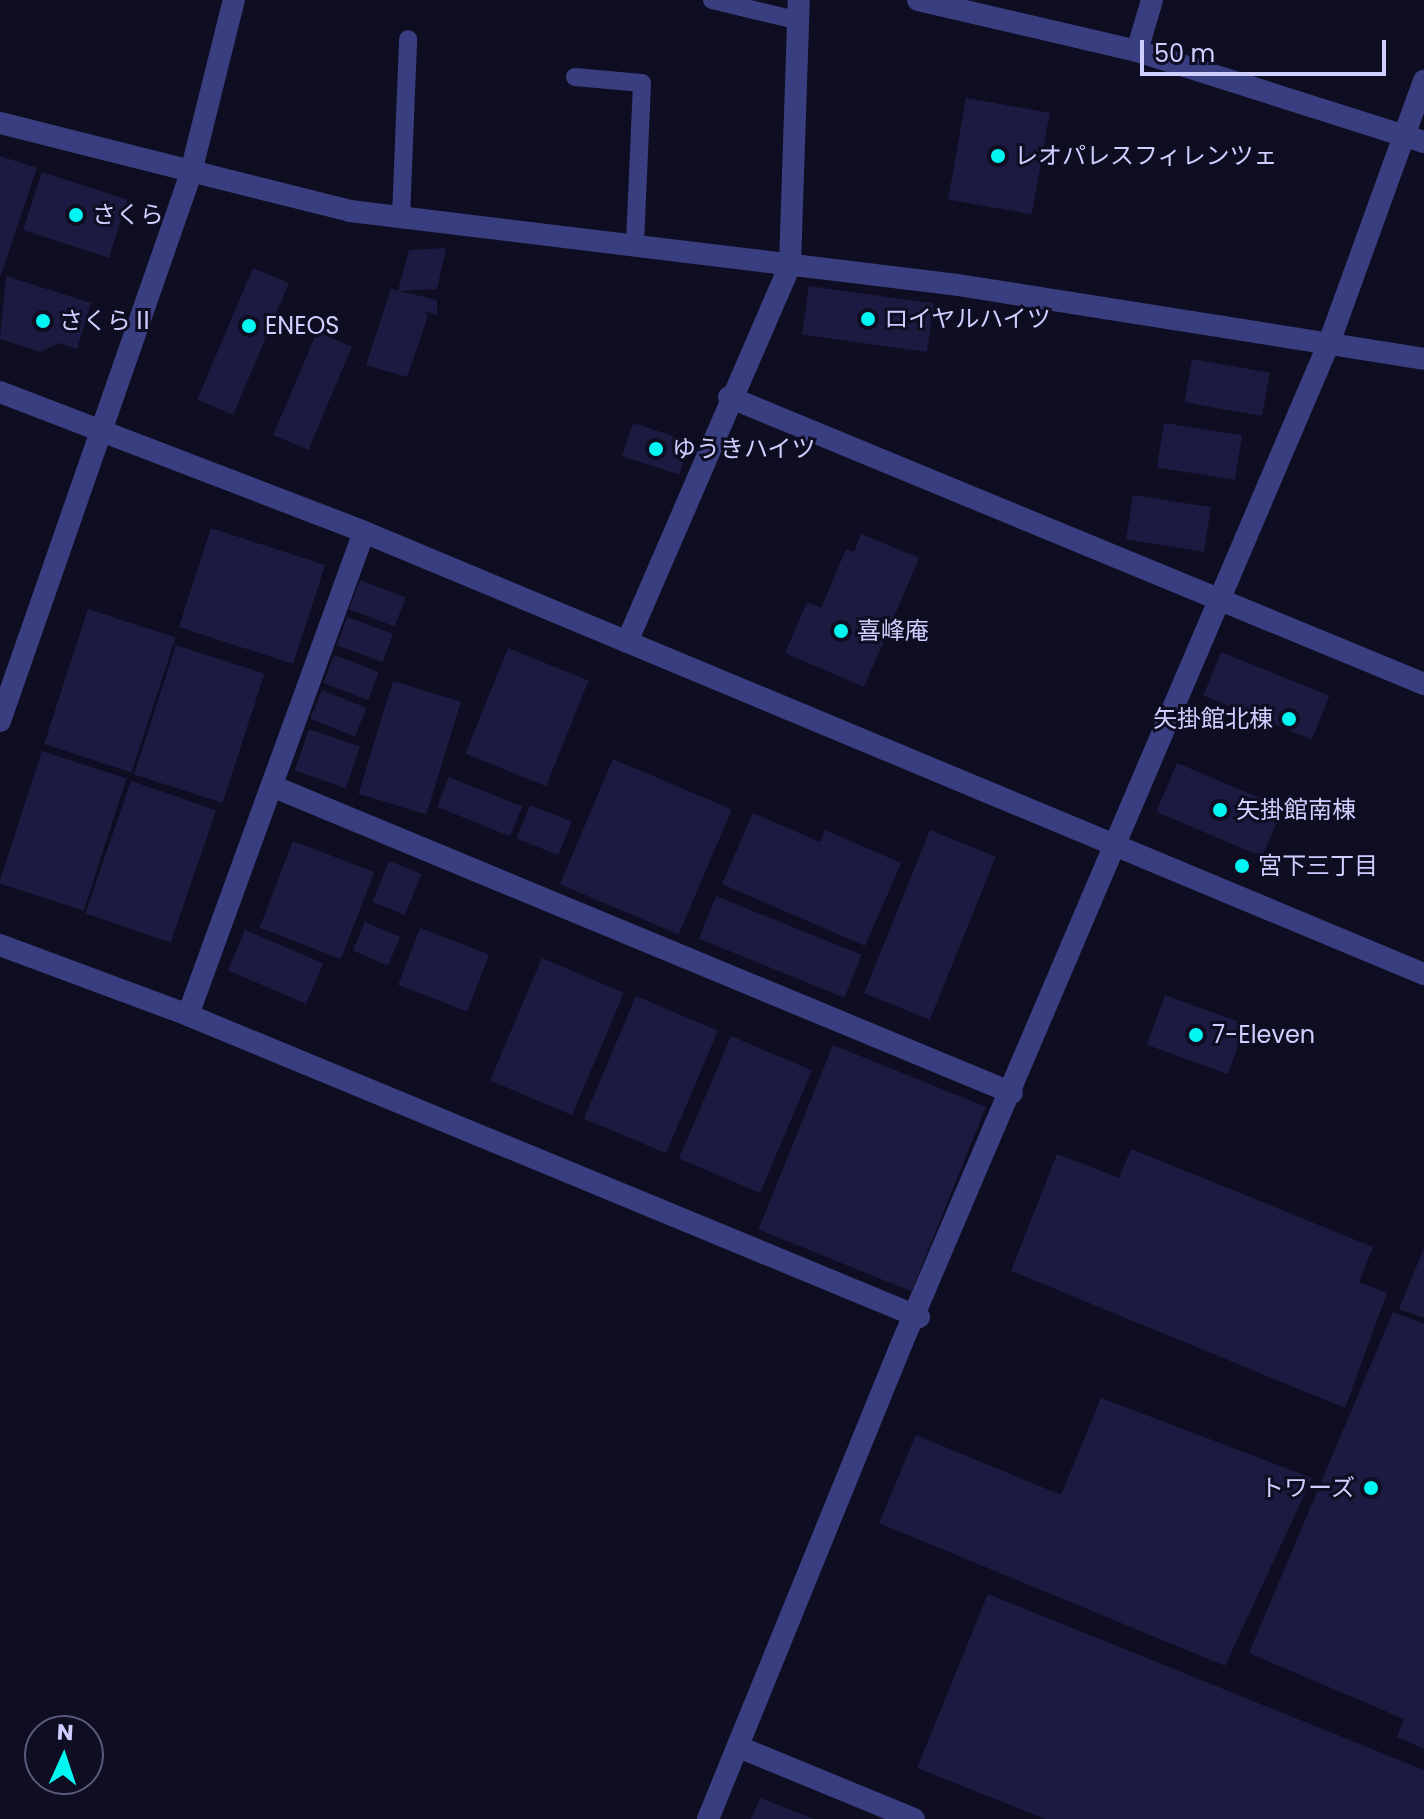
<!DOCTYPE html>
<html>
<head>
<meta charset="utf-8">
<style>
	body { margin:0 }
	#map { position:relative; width:1424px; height:1819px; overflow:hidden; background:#0f0d21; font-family:Poppins,"Noto Sans JP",sans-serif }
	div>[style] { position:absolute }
	.building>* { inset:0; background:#1d1a42; transform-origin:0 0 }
	.service>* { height:18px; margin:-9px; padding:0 9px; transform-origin:9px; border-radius:9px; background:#393e80 }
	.minor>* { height:22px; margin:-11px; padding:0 11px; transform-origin:11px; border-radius:11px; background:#393e80 }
	.tertiary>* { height:22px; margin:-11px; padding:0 11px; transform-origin:11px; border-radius:11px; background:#393e80 }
	.dots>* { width:22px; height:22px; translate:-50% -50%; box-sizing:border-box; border:4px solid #0f0d21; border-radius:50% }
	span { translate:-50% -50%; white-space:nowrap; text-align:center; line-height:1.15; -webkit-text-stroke:6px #0f0d21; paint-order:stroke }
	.poi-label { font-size:24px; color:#ceceff }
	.left { translate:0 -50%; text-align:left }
	.right { translate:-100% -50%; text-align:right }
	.north { position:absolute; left:24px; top:1715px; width:80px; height:80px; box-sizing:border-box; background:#0f0d21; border:2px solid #5b5a7a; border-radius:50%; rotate:3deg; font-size:22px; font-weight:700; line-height:32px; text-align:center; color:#ceceff }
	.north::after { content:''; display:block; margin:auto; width:28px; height:36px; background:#02f7f3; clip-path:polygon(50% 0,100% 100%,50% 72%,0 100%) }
	.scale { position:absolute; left:1140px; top:40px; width:246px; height:36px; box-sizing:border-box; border:4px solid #ceceff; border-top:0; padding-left:10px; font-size:24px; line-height:28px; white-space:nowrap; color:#ceceff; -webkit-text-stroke:6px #0f0d21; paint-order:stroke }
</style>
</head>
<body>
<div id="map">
	<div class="building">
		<i style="left:966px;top:98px;width:85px;height:103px;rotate:10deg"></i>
		<i style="clip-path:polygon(0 156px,37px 168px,1px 275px,0 275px)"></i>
		<i style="left:42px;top:172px;width:90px;height:61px;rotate:18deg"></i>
		<i style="clip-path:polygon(446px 248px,437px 289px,398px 291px,409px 250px)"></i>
		<i style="left:253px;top:268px;width:39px;height:143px;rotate:23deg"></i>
		<i style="clip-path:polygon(6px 276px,91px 303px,77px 349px,59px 343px,40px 352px,0 339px)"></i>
		<i style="left:809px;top:286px;width:126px;height:49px;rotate:8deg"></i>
		<i style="clip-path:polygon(391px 289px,437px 300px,437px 315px,424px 311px,428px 316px,407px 377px,366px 365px)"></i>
		<i style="left:317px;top:332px;width:38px;height:112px;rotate:23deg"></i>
		<i style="left:1192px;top:359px;width:79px;height:44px;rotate:10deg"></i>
		<i style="left:633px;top:423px;width:60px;height:35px;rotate:18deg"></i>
		<i style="left:1164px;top:423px;width:79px;height:45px;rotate:9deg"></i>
		<i style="left:1133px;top:495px;width:79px;height:45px;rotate:9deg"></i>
		<i style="left:211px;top:528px;width:120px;height:104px;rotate:18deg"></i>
		<i style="clip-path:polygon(861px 534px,919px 558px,864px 687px,785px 653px,807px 602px,821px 608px,846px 549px,854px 552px)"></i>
		<i style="left:360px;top:580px;width:49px;height:31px;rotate:21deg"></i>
		<i style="left:88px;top:609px;width:92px;height:142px;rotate:18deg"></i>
		<i style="left:347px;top:617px;width:49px;height:30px;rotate:20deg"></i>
		<i style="left:176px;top:645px;width:93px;height:136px;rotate:18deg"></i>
		<i style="left:508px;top:648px;width:87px;height:114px;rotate:22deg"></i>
		<i style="left:1221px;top:652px;width:117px;height:47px;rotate:22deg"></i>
		<i style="left:334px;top:655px;width:48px;height:30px;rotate:21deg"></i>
		<i style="left:393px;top:681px;width:71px;height:118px;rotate:17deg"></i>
		<i style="left:322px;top:690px;width:48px;height:31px;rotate:22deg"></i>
		<i style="left:309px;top:729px;width:54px;height:44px;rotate:19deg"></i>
		<i style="left:42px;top:751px;width:89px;height:139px;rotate:18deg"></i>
		<i style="left:613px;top:759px;width:129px;height:136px;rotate:23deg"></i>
		<i style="left:1177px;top:763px;width:115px;height:53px;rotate:23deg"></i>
		<i style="left:449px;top:777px;width:79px;height:32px;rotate:22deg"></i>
		<i style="left:131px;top:781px;width:90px;height:140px;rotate:19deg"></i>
		<i style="left:530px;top:805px;width:45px;height:36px;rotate:22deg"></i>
		<i style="clip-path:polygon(753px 813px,820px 842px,825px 830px,901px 863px,865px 946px,722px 884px)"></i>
		<i style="left:930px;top:830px;width:71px;height:176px;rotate:22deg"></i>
		<i style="left:293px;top:841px;width:87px;height:93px;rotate:21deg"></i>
		<i style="left:389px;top:861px;width:35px;height:44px;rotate:22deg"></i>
		<i style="left:716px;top:896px;width:157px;height:46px;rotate:22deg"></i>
		<i style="left:365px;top:922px;width:38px;height:31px;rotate:23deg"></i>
		<i style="left:420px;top:928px;width:74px;height:61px;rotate:21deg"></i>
		<i style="left:245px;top:930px;width:85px;height:44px;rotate:23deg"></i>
		<i style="left:542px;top:958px;width:89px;height:133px;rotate:23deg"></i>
		<i style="left:1165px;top:995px;width:86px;height:53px;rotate:20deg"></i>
		<i style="left:636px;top:996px;width:89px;height:133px;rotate:23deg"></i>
		<i style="left:731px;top:1036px;width:88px;height:133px;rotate:23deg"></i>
		<i style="left:833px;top:1045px;width:165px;height:199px;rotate:22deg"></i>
		<i style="clip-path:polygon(1131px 1149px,1373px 1247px,1359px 1282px,1387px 1293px,1345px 1408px,1011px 1271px,1057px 1154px,1119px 1178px)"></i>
		<i style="clip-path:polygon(1424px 1248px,1424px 1318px,1399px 1309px)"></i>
		<i style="clip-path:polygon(1393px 1312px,1424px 1324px,1424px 1749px,1397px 1737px,1404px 1719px,1249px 1653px)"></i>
		<i style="clip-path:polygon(1101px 1398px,1312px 1478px,1225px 1666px,879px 1523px,916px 1435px,1061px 1495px)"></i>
		<i style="clip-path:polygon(988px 1594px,1424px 1770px,1424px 1819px,1045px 1819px,917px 1768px)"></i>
		<i style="clip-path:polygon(760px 1798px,814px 1819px,751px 1819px)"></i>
	</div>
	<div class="service">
		<i style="left:712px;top:0;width:86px;rotate:13.4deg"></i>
		<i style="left:575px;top:77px;width:67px;rotate:5.1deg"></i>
		<i style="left:642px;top:83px;width:163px;rotate:92.5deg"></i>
		<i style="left:401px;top:217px;width:178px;rotate:-87.7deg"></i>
	</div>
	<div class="minor">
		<i style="left:918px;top:0;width:225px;rotate:13.1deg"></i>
		<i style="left:1137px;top:51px;width:301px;rotate:17.6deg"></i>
		<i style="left:1137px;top:51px;width:53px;rotate:-73.6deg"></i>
		<i style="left:0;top:123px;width:361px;rotate:14.1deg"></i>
		<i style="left:350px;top:211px;width:612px;rotate:6.94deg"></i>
		<i style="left:958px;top:285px;width:472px;rotate:9deg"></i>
		<i style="left:729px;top:397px;width:752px;rotate:22.44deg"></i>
		<i style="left:627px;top:642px;width:411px;rotate:-66.6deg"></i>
		<i style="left:790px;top:265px;width:265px;rotate:-88.1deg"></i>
		<i style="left:272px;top:786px;width:801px;rotate:22.53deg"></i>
		<i style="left:0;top:945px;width:201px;rotate:20.4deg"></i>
		<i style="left:188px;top:1015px;width:791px;rotate:22.45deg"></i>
		<i style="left:188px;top:1015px;width:514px;rotate:-69.98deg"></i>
		<i style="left:739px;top:1747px;width:189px;rotate:22.4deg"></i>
		<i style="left:708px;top:1819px;width:514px;rotate:-67.83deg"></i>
		<i style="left:902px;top:1343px;width:1087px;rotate:-66.88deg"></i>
		<i style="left:1329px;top:343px;width:279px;rotate:-70.1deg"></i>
	</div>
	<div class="tertiary">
		<i style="left:0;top:392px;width:390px;rotate:21deg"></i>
		<i style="left:364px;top:532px;width:1148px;rotate:22.64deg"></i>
		<i style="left:0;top:721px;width:577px;rotate:-70.78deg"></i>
		<i style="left:190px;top:176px;width:181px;rotate:-76deg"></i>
	</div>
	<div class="dots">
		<i style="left:998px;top:156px;background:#02f7f3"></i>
		<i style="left:76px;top:215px;background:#02f7f3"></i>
		<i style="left:868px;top:319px;background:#02f7f3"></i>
		<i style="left:43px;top:321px;background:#02f7f3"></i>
		<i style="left:249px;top:326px;background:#02f7f3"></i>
		<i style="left:656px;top:449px;background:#02f7f3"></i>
		<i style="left:841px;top:631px;background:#02f7f3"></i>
		<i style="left:1289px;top:719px;background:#02f7f3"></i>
		<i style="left:1220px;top:810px;background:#02f7f3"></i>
		<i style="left:1242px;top:866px;background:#02f7f3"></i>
		<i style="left:1196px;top:1035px;background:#02f7f3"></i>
		<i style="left:1371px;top:1488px;background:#02f7f3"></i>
	</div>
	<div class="poi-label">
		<span class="left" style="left:1014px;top:156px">レオパレスフィレンツェ</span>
		<span class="left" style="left:92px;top:215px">さくら</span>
		<span class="left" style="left:884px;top:319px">ロイヤルハイツ</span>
		<span class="left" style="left:59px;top:321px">さくらⅡ</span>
		<span class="left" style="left:265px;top:326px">ENEOS</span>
		<span class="left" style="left:672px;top:449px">ゆうきハイツ</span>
		<span class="left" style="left:857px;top:631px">喜峰庵</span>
		<span class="right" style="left:1273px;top:719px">矢掛館北棟</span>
		<span class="left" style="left:1236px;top:810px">矢掛館南棟</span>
		<span class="left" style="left:1258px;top:866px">宮下三丁目</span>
		<span class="left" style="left:1212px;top:1035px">7-Eleven</span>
		<span class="right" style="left:1355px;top:1488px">トワーズ</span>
	</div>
	<div class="north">N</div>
	<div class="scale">50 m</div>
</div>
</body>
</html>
